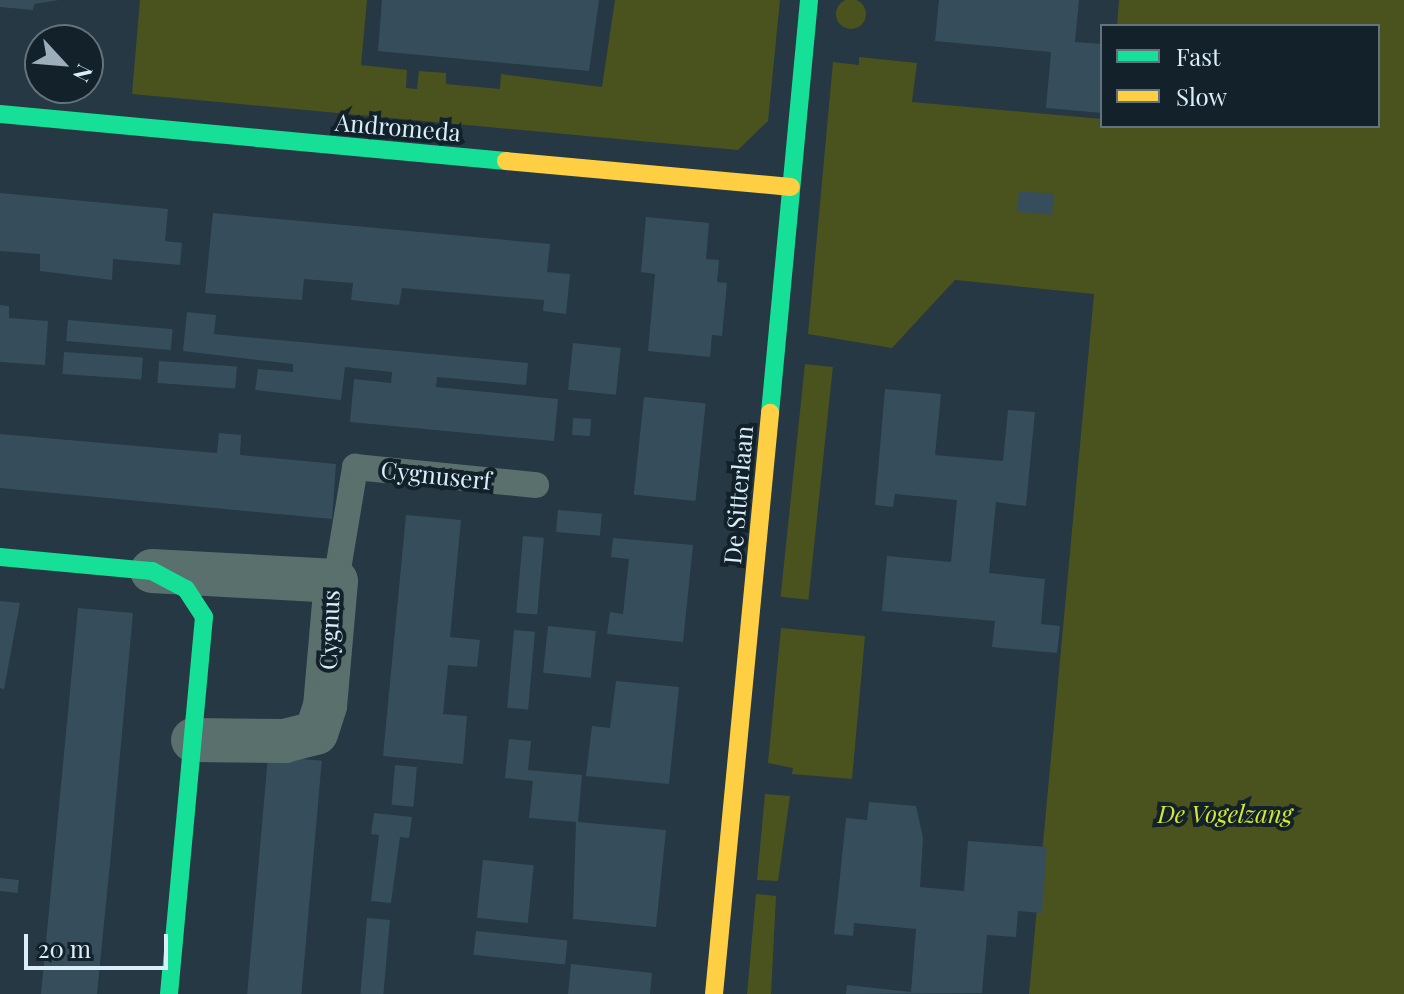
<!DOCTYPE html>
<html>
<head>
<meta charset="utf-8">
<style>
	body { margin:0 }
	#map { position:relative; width:1404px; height:994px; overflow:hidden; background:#253843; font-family:"Playfair Display",serif }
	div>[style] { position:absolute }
	.green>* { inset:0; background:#4a531d; transform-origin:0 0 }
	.round { border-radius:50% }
	.building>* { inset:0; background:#364e5b; transform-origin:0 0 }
	.lane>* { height:26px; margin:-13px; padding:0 13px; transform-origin:13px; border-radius:13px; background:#59706d }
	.street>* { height:44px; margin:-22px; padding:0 22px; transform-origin:22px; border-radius:22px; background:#59706d }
	.fast>* { height:18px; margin:-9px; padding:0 9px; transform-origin:9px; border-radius:9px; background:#16e098 }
	.slow>* { height:18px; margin:-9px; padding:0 9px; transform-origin:9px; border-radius:9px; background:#ffcf43 }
	span { translate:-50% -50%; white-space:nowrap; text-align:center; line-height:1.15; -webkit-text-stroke:8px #12212a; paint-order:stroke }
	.street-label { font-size:24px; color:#daeefa }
	.park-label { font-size:24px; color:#d6e930; font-style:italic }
	.legend { position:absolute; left:1100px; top:24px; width:280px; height:104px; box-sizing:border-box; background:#12212a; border:2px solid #62737d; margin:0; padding:10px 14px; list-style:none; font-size:24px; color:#daeefa }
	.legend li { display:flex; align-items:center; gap:16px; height:40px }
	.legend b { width:40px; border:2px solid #62737d }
	.north { position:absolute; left:24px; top:24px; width:80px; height:80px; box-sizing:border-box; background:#12212a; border:2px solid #62737d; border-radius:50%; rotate:116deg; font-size:22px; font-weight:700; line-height:32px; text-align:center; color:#daeefa }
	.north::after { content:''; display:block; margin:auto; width:28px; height:36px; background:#9baeba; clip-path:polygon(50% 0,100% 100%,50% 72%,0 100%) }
	.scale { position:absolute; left:24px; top:934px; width:144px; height:36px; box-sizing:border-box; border:4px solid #daeefa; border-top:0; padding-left:10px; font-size:24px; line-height:28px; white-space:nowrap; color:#daeefa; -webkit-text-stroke:6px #12212a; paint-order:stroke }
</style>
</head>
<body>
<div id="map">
	<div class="green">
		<i class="round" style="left:836px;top:-1px;width:30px;height:30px"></i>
		<i style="clip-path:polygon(140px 0,367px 0,361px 65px,407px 70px,406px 88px,417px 89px,419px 71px,446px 73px,446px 84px,500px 89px,501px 74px,602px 87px,615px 0,780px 0,768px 121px,738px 150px,132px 94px)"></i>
		<i style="clip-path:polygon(1119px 0,1404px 0,1404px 994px,1029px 994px,1094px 294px,955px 280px,892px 348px,808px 334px,833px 62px,859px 65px,859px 57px,917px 63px,912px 102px,1102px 119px,1102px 126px,1378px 126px,1378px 26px,1117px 26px)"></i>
		<i style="left:805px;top:364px;width:28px;height:234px;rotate:6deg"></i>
		<i style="clip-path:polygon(781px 628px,865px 636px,852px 779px,792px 774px,793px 768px,768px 763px)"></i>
		<i style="clip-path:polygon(765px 794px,790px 796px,778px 881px,757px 880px)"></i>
		<i style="clip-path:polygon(756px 894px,776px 896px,771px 994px,747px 994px)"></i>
	</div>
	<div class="building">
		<i style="clip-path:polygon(0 0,59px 0,34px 4px,33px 10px,0 7px)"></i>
		<i style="clip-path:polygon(382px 0,599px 0,589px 71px,378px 51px)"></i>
		<i style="clip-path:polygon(939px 0,1079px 0,1075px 42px,1102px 44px,1102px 113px,1046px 108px,1051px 52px,935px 41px)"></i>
		<i style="left:1019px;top:191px;width:35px;height:21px;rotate:5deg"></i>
		<i style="clip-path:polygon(0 193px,168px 209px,165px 241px,182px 243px,180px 265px,113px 259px,112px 280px,40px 271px,40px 254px,0 251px)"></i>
		<i style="clip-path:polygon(213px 213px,550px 244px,547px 272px,570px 274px,566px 314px,543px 311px,544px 300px,402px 288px,399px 305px,351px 300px,353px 283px,304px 279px,302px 300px,205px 293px)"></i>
		<i style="clip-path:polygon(646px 217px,709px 223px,706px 259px,719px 260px,717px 282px,727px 283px,722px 336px,712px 335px,710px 357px,648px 351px,655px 274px,641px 272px)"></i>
		<i style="clip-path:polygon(0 305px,9px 306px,9px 318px,48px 321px,45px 365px,0 362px)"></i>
		<i style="clip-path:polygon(187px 312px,216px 315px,214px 334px,528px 363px,526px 385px,437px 377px,436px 387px,558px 399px,554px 441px,350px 422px,354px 379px,391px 383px,392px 372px,345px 367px,341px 400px,255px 390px,258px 369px,293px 372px,293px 364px,183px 351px)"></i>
		<i style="left:68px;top:320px;width:105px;height:21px;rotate:5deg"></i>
		<i style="left:573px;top:343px;width:48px;height:47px;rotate:6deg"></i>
		<i style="left:64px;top:352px;width:79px;height:22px;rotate:4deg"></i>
		<i style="left:159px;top:361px;width:78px;height:22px;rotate:4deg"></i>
		<i style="clip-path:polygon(885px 389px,941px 394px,935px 455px,1003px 461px,1008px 410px,1035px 412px,1026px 506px,996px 502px,989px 573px,1045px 579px,1041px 624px,1060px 626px,1057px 653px,992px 647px,995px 621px,882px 611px,887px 556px,951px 562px,957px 500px,895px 494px,893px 507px,875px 505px)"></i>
		<i style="left:644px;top:397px;width:62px;height:98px;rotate:6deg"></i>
		<i style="left:573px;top:418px;width:18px;height:17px;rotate:3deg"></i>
		<i style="clip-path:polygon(219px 433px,241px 435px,240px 455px,336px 464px,332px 519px,0 488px,0 434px,217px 453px)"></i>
		<i style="left:558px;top:510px;width:44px;height:22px;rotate:5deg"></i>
		<i style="clip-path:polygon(406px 515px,461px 520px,450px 637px,480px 640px,477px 667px,448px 665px,443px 714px,467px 716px,463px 764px,383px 756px)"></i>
		<i style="left:523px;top:536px;width:21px;height:77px;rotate:5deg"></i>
		<i style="clip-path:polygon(613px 538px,693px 545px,683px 642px,607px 634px,610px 612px,623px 614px,629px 559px,611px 557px)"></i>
		<i style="clip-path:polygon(0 601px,20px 603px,4px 689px,0 688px)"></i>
		<i style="clip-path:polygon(78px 608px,133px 613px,111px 853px,97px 994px,41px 994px)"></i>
		<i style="left:548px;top:626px;width:48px;height:47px;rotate:6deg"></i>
		<i style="left:514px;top:630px;width:21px;height:78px;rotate:5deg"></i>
		<i style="clip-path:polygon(616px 681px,679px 687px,669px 784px,586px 776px,592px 726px,610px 728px)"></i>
		<i style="clip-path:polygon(509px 739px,531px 741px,528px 770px,582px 775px,578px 822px,666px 830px,656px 927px,573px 919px,576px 822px,529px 818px,533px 781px,505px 778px)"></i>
		<i style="left:268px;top:756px;width:54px;height:239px;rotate:5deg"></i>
		<i style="left:395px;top:765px;width:22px;height:40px;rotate:5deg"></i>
		<i style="clip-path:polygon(869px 802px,916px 806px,923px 838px,920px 887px,964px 891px,968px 841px,1047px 847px,1042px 913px,1018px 911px,1016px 937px,987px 935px,982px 993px,846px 994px,847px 985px,911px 992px,916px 929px,854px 923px,853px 936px,834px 934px,846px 818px,867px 820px)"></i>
		<i style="clip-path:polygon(374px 813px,412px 817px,409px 838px,400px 837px,391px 903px,371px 901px,379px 835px,371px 834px)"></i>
		<i style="left:483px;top:860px;width:51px;height:58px;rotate:6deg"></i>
		<i style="left:0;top:878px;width:19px;height:13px;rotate:6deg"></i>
		<i style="left:367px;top:918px;width:23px;height:76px;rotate:5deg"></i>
		<i style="left:476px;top:931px;width:92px;height:24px;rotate:6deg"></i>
		<i style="clip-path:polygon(571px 964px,652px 973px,650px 994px,568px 994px)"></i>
	</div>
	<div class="lane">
		<i style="left:336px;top:581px;width:116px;rotate:-80.5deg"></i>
		<i style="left:355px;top:467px;width:182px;rotate:5.7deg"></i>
	</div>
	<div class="street">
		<i style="left:152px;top:571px;width:184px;rotate:3.1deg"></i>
		<i style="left:336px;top:581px;width:125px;rotate:95deg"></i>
		<i style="left:325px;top:706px;width:28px;rotate:108deg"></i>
		<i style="left:316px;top:733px;width:32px;rotate:166deg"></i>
		<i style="left:285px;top:741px;width:92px;rotate:-179.4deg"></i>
	</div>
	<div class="fast">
		<i style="left:0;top:114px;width:508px;rotate:5.31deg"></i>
		<i style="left:770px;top:413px;width:415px;rotate:-84.6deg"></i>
		<i style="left:0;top:557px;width:153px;rotate:5.3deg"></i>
		<i style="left:152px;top:571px;width:38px;rotate:28deg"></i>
		<i style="left:186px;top:589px;width:33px;rotate:57deg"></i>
		<i style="left:204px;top:617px;width:379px;rotate:95.3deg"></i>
	</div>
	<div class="slow">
		<i style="left:506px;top:161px;width:286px;rotate:5.2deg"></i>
		<i style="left:714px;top:994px;width:584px;rotate:-84.49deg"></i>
	</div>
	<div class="street-label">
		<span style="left:398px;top:127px;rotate:5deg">Andromeda</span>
		<span style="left:436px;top:475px;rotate:6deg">Cygnuserf</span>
		<span style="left:738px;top:495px;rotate:-85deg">De Sitterlaan</span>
		<span style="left:329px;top:630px;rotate:-88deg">Cygnus</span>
	</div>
	<div class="park-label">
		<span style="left:1225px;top:814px">De Vogelzang</span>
	</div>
	<ul class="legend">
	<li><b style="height:10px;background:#16e098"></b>Fast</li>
	<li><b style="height:10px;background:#ffcf43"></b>Slow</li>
	</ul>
	<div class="north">N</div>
	<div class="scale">20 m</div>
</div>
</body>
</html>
